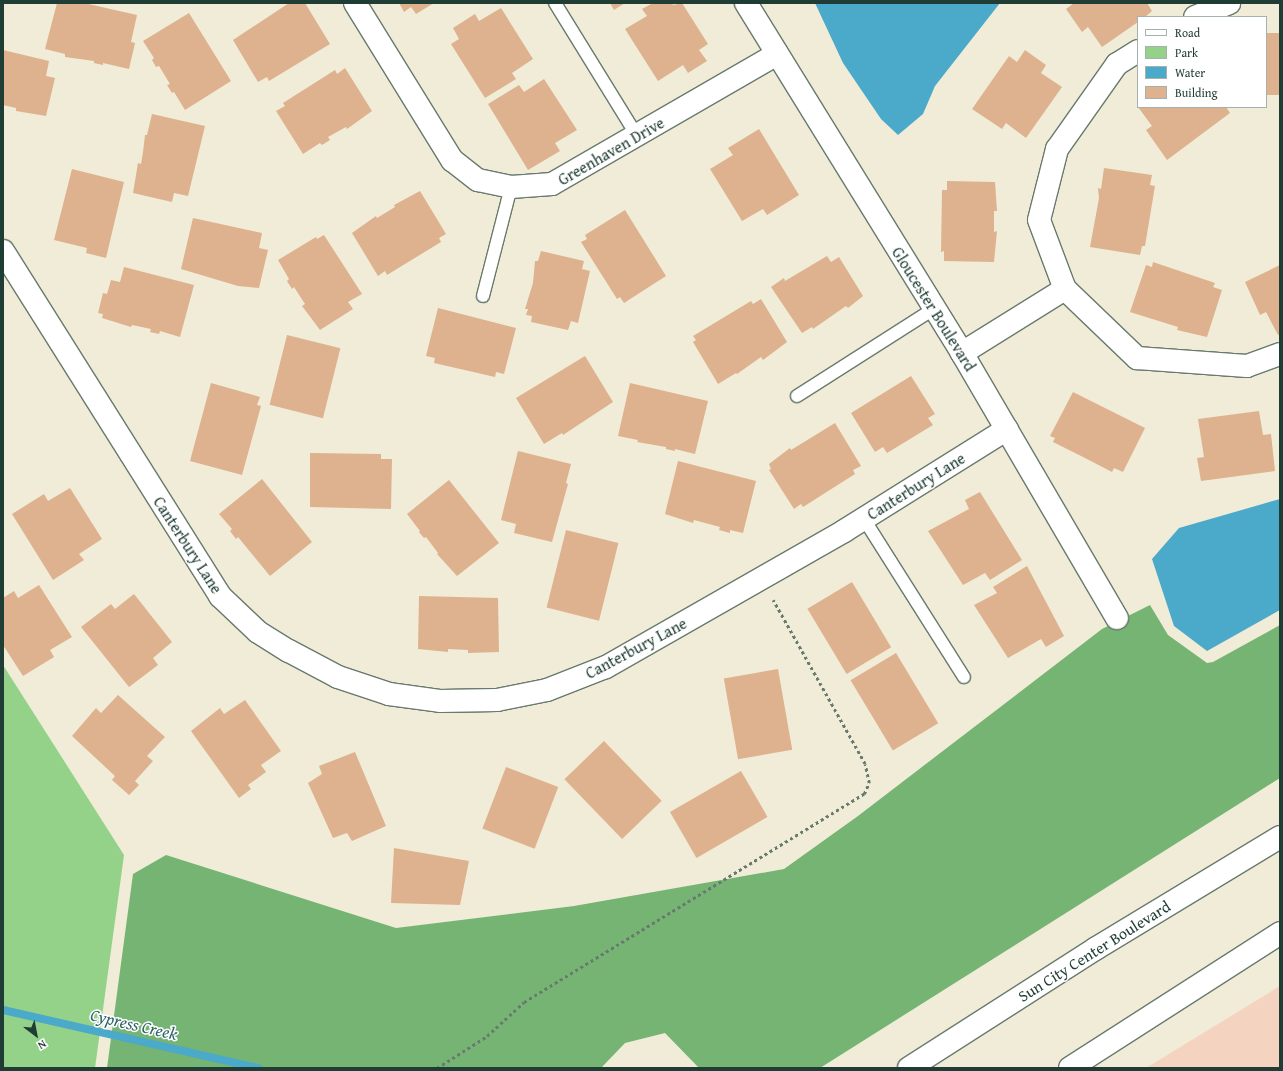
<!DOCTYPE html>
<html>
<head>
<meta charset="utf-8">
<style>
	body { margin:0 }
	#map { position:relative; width:1283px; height:1071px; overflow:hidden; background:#f0ecd7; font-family:"Gentium Book Plus",serif }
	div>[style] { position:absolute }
	.built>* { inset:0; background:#f4d3c0 }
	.green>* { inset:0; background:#93d288 }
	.forest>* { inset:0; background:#76b474 }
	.water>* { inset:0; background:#4ba9ca }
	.stream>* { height:8px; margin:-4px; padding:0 4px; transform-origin:4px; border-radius:4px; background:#4ba9ca }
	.building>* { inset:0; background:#deb28e; transform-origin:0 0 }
	.path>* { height:2.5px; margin-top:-1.25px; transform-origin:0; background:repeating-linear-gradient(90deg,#687a6d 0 3px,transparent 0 6px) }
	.roads { filter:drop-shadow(1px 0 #687a6d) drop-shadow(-1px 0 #687a6d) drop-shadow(0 1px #687a6d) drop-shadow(0 -1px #687a6d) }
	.service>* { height:12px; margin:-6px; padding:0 6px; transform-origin:6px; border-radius:6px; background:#fff }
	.minor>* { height:22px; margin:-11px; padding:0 11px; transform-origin:11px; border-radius:11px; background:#fff }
	.secondary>* { height:22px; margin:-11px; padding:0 11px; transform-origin:11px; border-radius:11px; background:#fff }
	span { translate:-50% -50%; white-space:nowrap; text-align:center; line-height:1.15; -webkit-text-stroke:3px #fff; paint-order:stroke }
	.street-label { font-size:16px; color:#1f3d34 }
	.water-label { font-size:17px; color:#2e6368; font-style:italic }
	.frame { position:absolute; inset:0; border:4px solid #1f3d34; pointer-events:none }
	.legend { position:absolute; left:1137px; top:16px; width:130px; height:92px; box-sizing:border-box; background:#fff; border:1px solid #a5b1ae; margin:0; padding:5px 7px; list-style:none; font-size:12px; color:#1f3d34 }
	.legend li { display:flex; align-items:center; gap:8px; height:20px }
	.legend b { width:20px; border:1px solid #a5b1ae }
	.north { position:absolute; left:16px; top:1015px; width:40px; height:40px; -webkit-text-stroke:3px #fff; paint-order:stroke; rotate:148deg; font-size:11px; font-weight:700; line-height:16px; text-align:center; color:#1f3d34 }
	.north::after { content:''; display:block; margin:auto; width:14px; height:18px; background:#1f3d34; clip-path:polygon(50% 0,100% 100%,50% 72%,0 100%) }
</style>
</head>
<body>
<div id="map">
	<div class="built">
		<i style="clip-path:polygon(1280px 986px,1280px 1068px,1146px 1068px)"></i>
	</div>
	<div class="green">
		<i style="clip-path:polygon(3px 665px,124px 855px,95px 1068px,3px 1068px)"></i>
	</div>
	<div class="forest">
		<i style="clip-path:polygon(1150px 605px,1168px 635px,1207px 663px,1213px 662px,1280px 625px,1280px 778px,820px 1068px,699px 1068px,665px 1033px,625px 1043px,601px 1068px,107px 1068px,133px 874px,166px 855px,396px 928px,574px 906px,784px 869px,858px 816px,1102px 629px)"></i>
	</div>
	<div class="water">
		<i style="clip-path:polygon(815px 3px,1000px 3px,935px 86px,923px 114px,898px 135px,881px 119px,843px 63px)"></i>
		<i style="clip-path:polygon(1280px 499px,1280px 610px,1207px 651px,1174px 626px,1152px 559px,1179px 528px)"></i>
	</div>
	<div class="stream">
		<i style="left:3px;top:1010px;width:262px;rotate:12.8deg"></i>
	</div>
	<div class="building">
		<i style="clip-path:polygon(57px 3px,84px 3px,137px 15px,131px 42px,135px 43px,129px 69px,103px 63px,103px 65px,94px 63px,94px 61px,65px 57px,65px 54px,45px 49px)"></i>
		<i style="clip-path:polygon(289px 3px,305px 3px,330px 44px,269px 81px,267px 77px,258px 82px,233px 40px)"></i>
		<i style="clip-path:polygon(399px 3px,434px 3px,416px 14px,411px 7px,404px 12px)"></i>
		<i style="clip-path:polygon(610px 3px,625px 3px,614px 10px)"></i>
		<i style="clip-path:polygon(653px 3px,672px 3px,673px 5px,682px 3px,708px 44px,699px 50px,707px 61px,688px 73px,683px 65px,658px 81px,625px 29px,647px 16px,642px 9px)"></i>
		<i style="clip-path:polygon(1074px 3px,1147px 3px,1152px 11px,1145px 17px,1138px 17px,1138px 22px,1102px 47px,1088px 27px,1082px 32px,1066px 9px)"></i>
		<i style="clip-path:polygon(501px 8px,533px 59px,512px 73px,516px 79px,485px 98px,451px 44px,459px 39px,453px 28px,475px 14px,479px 21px)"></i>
		<i style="clip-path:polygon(189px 13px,231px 81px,185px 110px,174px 92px,172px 93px,167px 85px,170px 84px,159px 66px,156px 67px,152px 60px,154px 58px,143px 41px)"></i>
		<i style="left:1280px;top:33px;width:62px;height:14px;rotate:90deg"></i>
		<i style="clip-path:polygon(3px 50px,49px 61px,46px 76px,55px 78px,46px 116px,16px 111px,16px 108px,3px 105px)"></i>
		<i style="clip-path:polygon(1025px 50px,1046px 65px,1041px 73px,1062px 87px,1026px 138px,1006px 123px,1002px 129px,972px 109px,1009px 56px,1017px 62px)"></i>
		<i style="clip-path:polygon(345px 68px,372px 111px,347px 129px,346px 127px,328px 137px,330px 140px,322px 145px,320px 143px,303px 154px,276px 111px,285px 106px,283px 103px,335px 70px,337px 74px)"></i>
		<i style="clip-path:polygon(544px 79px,577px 130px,555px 143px,560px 151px,528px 170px,488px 104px,519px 85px,524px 92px)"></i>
		<i style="clip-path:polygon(1138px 107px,1226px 107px,1230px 113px,1167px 160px,1146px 130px,1152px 126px)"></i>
		<i style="clip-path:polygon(152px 114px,205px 126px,188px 196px,174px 193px,172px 202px,133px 193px,138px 163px,141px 164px,143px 152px,145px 135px,147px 135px)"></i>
		<i style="clip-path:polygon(759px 129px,799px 195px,767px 215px,763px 209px,742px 221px,710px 169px,733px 155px,728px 148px)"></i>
		<i style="clip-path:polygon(1104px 168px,1152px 175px,1150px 185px,1155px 186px,1145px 246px,1142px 246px,1140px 255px,1090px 247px,1099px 198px,1098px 188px,1101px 189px)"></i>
		<i style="clip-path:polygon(72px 169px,124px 182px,106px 258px,86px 253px,87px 248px,54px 240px)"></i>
		<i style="clip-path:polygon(947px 181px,995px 182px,997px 211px,994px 211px,994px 232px,997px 231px,994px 262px,944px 261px,944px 251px,941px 252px,942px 190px,947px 190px)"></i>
		<i style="clip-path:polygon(420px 191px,446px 234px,439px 238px,441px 242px,387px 275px,385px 271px,378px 276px,352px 233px,376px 216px,377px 218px,395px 207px,394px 205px)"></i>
		<i style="clip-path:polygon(625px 210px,666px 276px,624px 303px,620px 297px,617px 299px,581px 242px,587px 239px,585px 235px)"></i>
		<i style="clip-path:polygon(193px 218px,262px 233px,259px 248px,268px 250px,259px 288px,238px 286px,181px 269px)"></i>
		<i style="clip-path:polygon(324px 235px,362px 294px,348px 302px,353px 309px,320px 330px,302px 306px,305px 304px,294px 287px,292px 289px,287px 281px,289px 279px,278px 260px,316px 237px,317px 239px)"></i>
		<i style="clip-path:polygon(541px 251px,584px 261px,582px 269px,590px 271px,578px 323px,571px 321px,568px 330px,531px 322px,532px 316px,526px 315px,528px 309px,525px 309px,533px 283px,535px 261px,538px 261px)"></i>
		<i style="clip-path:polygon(827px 256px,831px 262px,839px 257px,863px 296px,848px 308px,846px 306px,813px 329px,812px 327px,802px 333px,771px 287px,784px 278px,785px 281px)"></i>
		<i style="clip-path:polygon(1153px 262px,1215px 283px,1213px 287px,1222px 290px,1207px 337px,1177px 330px,1178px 327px,1130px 312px,1146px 265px,1152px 267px)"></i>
		<i style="clip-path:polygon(1280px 265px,1280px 334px,1278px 335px,1266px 312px,1260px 315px,1245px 282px)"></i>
		<i style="clip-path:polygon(124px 267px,194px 285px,180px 337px,160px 331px,159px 334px,150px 332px,151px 329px,132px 325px,131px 327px,102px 318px,103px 314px,98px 313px,103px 293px,107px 294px,111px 280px,120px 282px)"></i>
		<i style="clip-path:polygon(761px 299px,787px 342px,763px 360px,761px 357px,737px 374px,736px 373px,718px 384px,693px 342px,696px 340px,693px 336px,751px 301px,753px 304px)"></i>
		<i style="clip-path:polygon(438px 308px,516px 328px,504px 374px,496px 372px,495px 377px,434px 363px,435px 358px,426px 356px)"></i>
		<i style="left:287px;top:335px;width:55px;height:72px;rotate:14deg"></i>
		<i style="clip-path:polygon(585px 356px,613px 402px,563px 435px,562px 433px,544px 444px,516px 398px)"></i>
		<i style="clip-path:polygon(911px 376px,935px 414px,928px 418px,933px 425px,887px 453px,883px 447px,875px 452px,851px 413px)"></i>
		<i style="clip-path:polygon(211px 383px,260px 397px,257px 405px,261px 406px,242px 475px,190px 461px)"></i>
		<i style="clip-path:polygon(630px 383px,708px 401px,695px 454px,675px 449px,675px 451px,666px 449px,666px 447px,637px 442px,638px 440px,618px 436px)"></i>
		<i style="clip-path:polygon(1073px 392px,1145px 428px,1123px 472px,1114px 468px,1112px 472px,1085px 458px,1053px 442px,1055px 438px,1050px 436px)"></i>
		<i style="clip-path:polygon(1259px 411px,1263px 435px,1271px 434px,1275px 471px,1201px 481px,1197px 458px,1204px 457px,1198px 419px)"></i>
		<i style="clip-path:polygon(835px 423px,861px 466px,853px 470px,855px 474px,803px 507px,801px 504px,794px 509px,769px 470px,771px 469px,769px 464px,790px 448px,791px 450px)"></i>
		<i style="clip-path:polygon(518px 451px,571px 464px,566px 483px,568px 484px,552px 542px,514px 533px,516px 524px,501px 520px)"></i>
		<i style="clip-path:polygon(310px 453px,381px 454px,381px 459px,392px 459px,391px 509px,310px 507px)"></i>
		<i style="clip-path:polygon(678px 461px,756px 481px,743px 533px,730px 530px,730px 533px,719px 530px,720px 527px,694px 520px,693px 523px,665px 514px)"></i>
		<i style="clip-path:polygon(262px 479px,312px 542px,270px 576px,238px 537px,236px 539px,230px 531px,232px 529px,219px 514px)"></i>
		<i style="clip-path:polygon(449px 480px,499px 543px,457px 576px,437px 554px,438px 553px,426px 537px,424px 538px,419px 532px,420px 531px,407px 514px)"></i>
		<i style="clip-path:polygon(70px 488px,102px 539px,79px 554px,84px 560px,53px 580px,12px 514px,44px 494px,48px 501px)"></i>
		<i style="clip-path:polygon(980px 492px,1022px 560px,990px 580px,985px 573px,963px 585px,928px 531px,969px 509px,965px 500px)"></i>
		<i style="left:566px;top:530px;width:54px;height:80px;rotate:14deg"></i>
		<i style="clip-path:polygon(1027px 566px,1064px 636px,1046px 647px,1041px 639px,1008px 658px,974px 605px,997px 593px,993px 587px)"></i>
		<i style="left:852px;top:582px;width:76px;height:52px;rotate:59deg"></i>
		<i style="clip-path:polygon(39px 585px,72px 637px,50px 650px,54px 657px,23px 676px,3px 645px,3px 598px,14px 591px,18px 598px)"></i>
		<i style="clip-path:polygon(134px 594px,172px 642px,153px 658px,158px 665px,129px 687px,81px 627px,111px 604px,115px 609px)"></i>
		<i style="clip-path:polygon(419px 596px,498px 598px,499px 652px,468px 653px,468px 650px,448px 649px,448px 652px,418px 649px)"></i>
		<i style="left:896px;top:653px;width:82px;height:53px;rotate:59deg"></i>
		<i style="left:778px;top:669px;width:82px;height:55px;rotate:80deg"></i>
		<i style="clip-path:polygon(118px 695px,165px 737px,147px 756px,153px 761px,135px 781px,139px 785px,129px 795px,112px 780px,115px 776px,72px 736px,96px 708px,101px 713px)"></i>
		<i style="clip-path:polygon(245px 700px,281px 751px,261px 765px,266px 772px,248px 785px,251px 789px,239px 798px,191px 731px,220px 708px,224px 714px)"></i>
		<i style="left:604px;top:741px;width:83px;height:55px;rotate:46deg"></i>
		<i style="clip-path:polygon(355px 752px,386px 826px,352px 841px,347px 833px,333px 838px,308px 783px,322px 774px,319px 766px)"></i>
		<i style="left:506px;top:767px;width:56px;height:66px;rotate:21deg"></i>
		<i style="left:741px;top:771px;width:53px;height:82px;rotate:60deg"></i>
		<i style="clip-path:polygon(394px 848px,469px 861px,460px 905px,391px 903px)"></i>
	</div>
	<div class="path">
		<i style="left:437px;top:1068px;width:59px;rotate:-32.6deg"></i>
		<i style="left:487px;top:1036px;width:50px;rotate:-42.6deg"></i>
		<i style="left:524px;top:1002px;width:399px;rotate:-31.5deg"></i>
		<i style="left:864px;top:794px;width:12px;rotate:-66deg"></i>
		<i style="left:869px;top:783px;width:19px;rotate:-102deg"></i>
		<i style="left:865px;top:764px;width:188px;rotate:-119.3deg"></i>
	</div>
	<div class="roads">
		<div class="service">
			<i style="left:555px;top:3px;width:156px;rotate:58.3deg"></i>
			<i style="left:483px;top:296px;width:113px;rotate:-75.6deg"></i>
			<i style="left:797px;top:396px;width:164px;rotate:-32.5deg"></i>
			<i style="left:864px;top:519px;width:187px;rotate:57.7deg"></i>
		</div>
		<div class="minor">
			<i style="left:355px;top:3px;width:185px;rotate:58.3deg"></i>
			<i style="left:452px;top:160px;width:33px;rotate:38deg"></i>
			<i style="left:478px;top:180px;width:34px;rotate:12deg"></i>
			<i style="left:511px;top:187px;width:41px;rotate:-4.2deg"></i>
			<i style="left:552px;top:184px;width:260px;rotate:-30deg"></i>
			<i style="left:746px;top:3px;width:411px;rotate:58.3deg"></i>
			<i style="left:962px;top:353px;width:307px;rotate:59.7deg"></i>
			<i style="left:1195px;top:17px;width:37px;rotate:-22deg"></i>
			<i style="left:1138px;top:51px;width:25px;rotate:148deg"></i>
			<i style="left:1117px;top:64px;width:104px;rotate:125.2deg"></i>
			<i style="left:1057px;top:149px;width:73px;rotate:104.2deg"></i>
			<i style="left:1039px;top:220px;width:74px;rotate:69.4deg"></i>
			<i style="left:1065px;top:289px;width:100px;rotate:43.8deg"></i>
			<i style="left:1137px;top:358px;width:110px;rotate:4.2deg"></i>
			<i style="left:1247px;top:366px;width:35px;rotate:-20deg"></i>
			<i style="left:3px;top:251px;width:408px;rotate:57.8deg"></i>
			<i style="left:220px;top:596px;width:52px;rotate:43.5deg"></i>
			<i style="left:258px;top:632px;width:36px;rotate:32deg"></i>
			<i style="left:289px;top:651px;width:55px;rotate:28deg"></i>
			<i style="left:338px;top:677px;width:54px;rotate:18.4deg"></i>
			<i style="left:389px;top:694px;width:51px;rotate:7.8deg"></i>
			<i style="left:440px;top:701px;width:57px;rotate:-1deg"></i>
			<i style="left:497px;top:700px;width:51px;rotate:-11.3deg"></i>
			<i style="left:547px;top:690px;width:63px;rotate:-21.3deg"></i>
			<i style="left:606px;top:667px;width:274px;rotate:-29.7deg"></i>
			<i style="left:844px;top:531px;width:192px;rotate:-32deg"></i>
			<i style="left:962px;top:353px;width:121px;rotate:-31.9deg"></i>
		</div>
		<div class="secondary">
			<i style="left:909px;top:1068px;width:221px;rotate:-32.6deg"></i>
			<i style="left:1095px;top:949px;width:216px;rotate:-31.2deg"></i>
			<i style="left:1070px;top:1068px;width:250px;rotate:-32.7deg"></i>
		</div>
	</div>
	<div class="street-label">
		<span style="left:611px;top:151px;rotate:-30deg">Greenhaven Drive</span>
		<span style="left:934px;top:309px;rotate:58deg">Gloucester Boulevard</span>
		<span style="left:916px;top:486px;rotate:-32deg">Canterbury Lane</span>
		<span style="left:188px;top:545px;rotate:57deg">Canterbury Lane</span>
		<span style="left:636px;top:648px;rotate:-28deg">Canterbury Lane</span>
		<span style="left:1094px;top:951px;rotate:-32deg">Sun City Center Boulevard</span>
	</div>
	<div class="water-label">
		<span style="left:134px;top:1024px;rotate:13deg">Cypress Creek</span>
	</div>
	<div class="frame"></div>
	<ul class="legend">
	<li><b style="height:5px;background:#fff"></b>Road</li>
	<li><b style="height:11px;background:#93d288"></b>Park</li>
	<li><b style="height:11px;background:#4ba9ca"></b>Water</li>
	<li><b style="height:11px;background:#deb28e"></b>Building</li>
	</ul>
	<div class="north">N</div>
</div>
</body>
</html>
